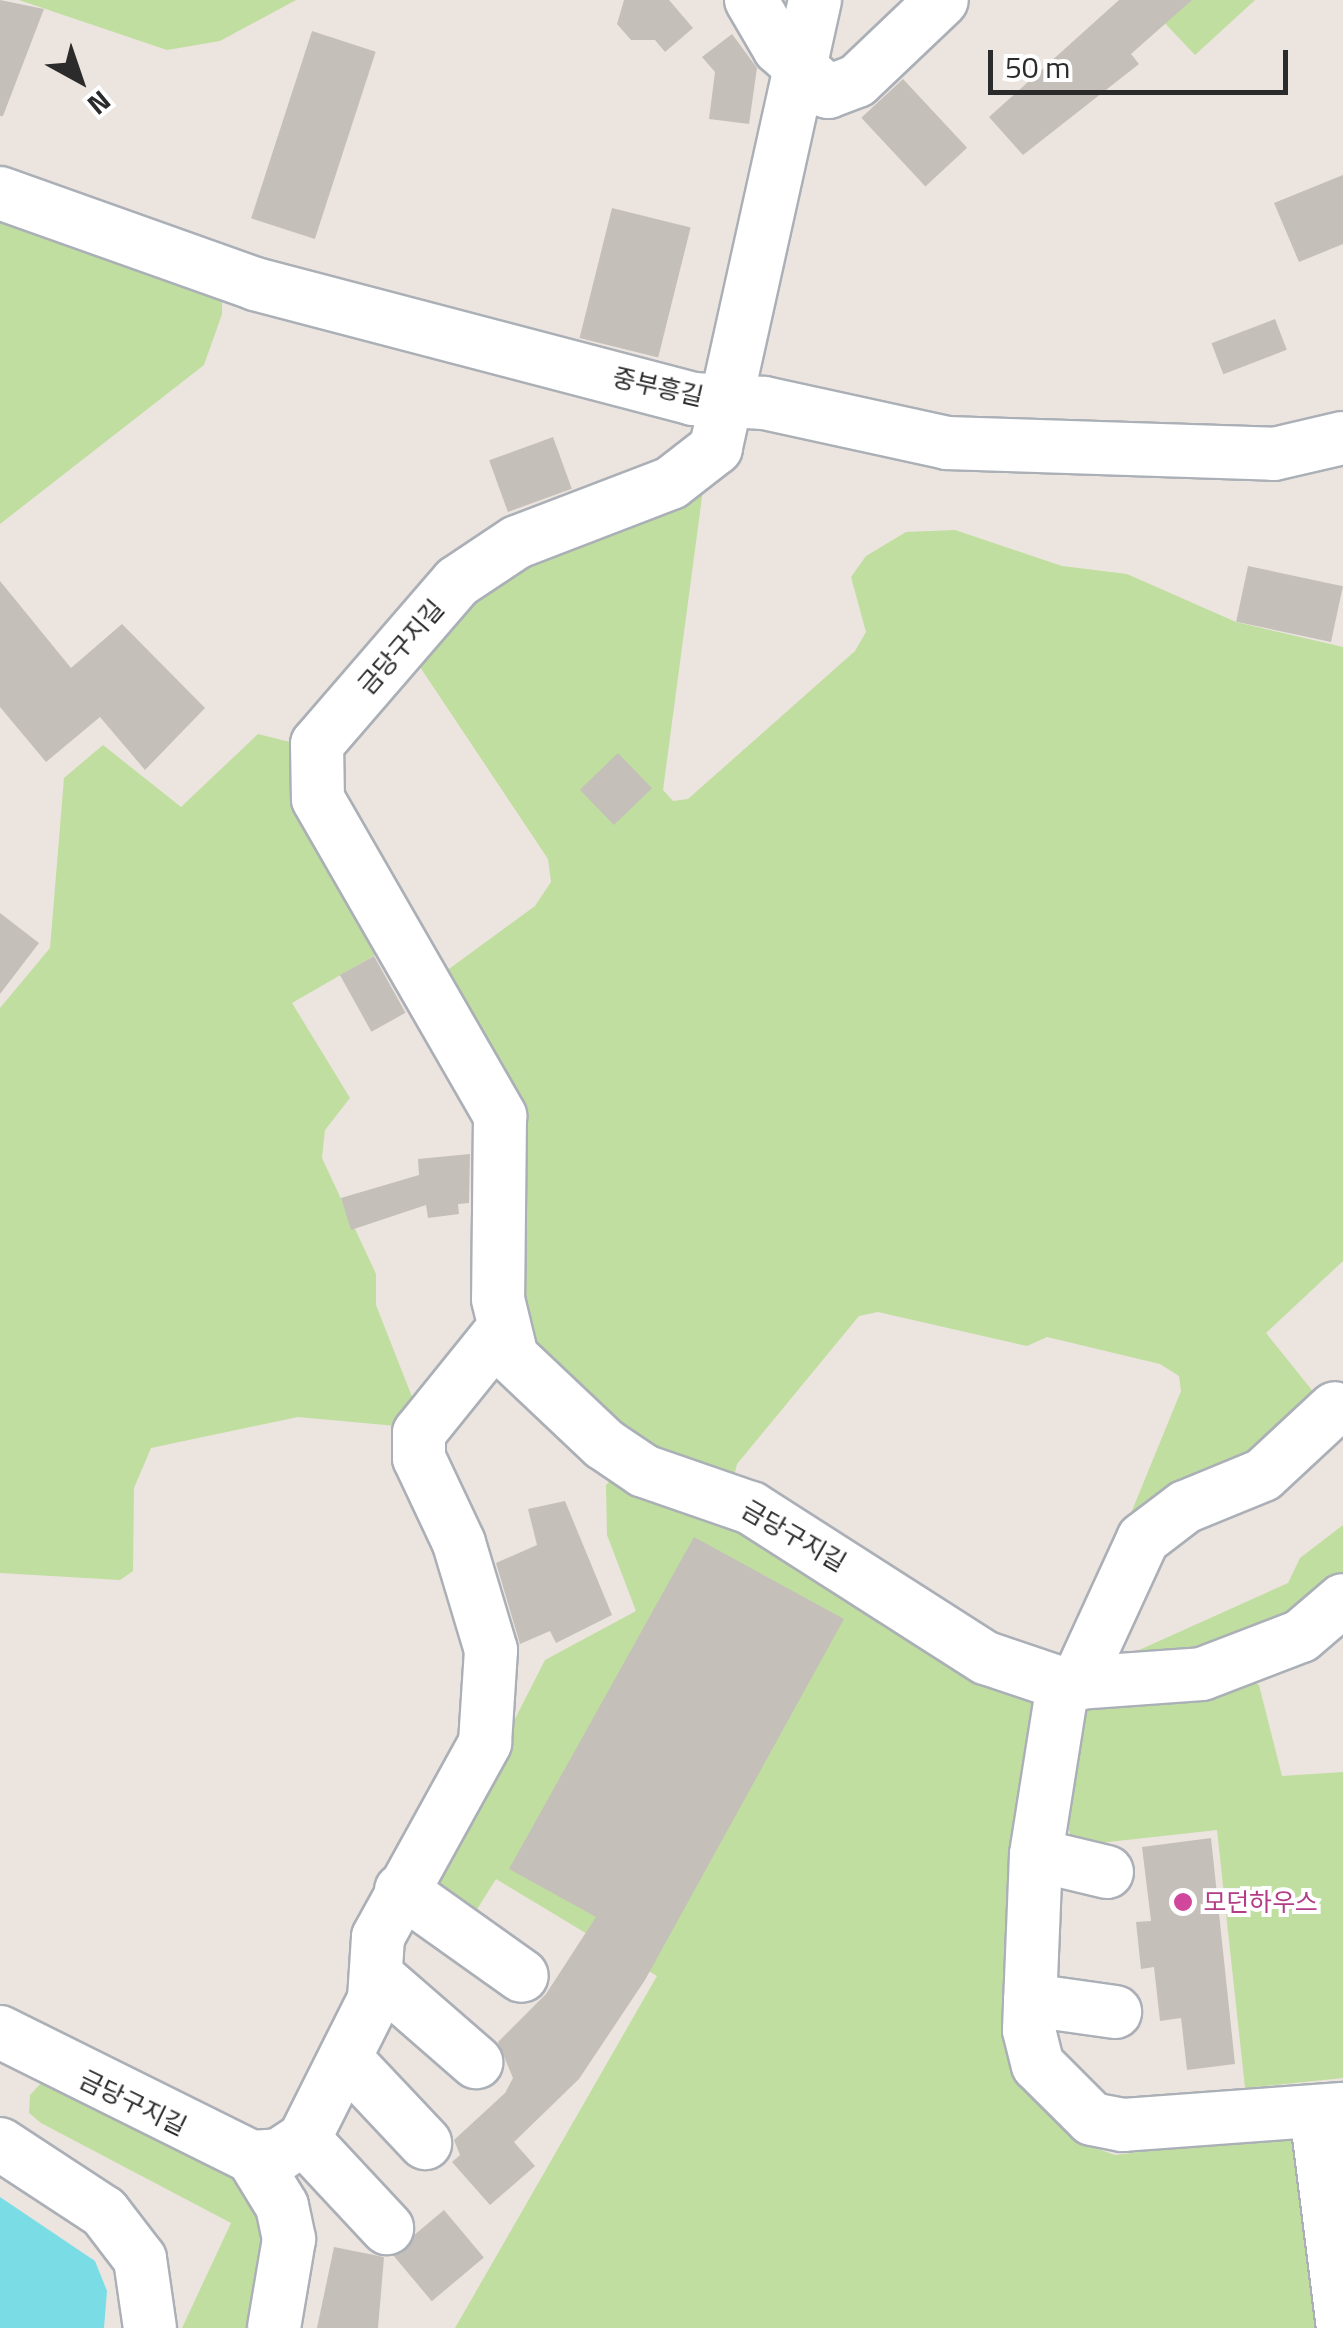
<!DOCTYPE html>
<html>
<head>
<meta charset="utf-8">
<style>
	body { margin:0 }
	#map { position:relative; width:1343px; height:2328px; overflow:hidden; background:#ece4df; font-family:"Titillium Web","Noto Sans KR",sans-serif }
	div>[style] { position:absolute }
	.green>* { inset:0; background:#c0de9f }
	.water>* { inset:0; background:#7adde6 }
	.building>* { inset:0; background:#c5bfba; transform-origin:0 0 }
	.roads { filter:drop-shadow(2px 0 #abb0b7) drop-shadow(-2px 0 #abb0b7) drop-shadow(0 2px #abb0b7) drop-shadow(0 -2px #abb0b7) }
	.minor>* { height:52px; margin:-26px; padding:0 26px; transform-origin:26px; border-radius:26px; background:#fff }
	.dots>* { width:28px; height:28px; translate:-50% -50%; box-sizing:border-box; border:5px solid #fff; border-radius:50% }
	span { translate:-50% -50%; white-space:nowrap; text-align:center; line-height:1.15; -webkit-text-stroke:8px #fff; paint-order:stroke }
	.street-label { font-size:25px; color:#2b2b2b }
	.hotel-label { font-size:25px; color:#b23c85 }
	.left { translate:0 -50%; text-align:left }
	.north { position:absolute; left:30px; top:30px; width:100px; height:100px; -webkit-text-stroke:8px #fff; paint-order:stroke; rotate:140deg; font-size:28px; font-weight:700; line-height:40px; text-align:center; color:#2b2b2b }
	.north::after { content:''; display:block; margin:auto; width:35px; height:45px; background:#2b2b2b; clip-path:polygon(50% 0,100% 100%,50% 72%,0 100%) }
	.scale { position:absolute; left:988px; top:50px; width:300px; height:45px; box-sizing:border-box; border:5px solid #2b2b2b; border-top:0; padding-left:12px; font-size:30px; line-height:35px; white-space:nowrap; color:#2b2b2b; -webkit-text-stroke:8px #fff; paint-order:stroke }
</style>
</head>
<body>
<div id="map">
	<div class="green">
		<i style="clip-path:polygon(19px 0,296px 0,220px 41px,167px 50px)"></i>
		<i style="clip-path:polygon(1143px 0,1255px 0,1195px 55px)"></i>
		<i style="clip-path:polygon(0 211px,222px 289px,222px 314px,204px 365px,0 524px)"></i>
		<i style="clip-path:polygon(704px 482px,663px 790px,673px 801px,688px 799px,855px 651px,866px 632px,851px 577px,866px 556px,906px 532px,955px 530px,1062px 566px,1127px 574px,1236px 622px,1343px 647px,1343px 1261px,1266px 1333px,1315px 1394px,1239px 1465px,1129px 1518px,1181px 1391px,1179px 1376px,1160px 1364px,1047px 1337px,1027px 1346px,878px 1312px,859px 1316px,737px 1464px,733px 1481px,709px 1483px,538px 1376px,438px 977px,535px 906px,551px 882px,548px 859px,416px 661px,479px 577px)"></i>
		<i style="clip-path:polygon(258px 734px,290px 742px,296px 802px,389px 947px,292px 1003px,350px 1098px,325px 1130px,322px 1158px,376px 1274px,376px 1305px,416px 1407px,407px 1427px,298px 1417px,151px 1448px,134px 1488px,133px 1571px,120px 1580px,0 1573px,0 1008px,50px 948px,64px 778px,103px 745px,181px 807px)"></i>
		<i style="clip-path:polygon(618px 1473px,744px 1515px,1042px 1706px,1011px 2064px,1078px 2142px,1115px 2155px,1291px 2134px,1303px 2147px,1328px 2328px,455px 2328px,657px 1976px,496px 1879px,469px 1922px,427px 1891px,545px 1660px,636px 1611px,607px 1535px,606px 1485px)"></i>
		<i style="clip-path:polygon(1343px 1525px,1343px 1581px,1246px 1640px,1108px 1664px,1288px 1583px,1300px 1558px)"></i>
		<i style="clip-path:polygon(1245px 1679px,1259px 1685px,1282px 1776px,1343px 1772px,1343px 2078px,1245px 2088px,1217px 1830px,1072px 1846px,1062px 1790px,1082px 1707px)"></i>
		<i style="clip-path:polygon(44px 2080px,243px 2179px,275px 2236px,259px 2328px,182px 2328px,231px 2223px,41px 2123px,29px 2113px,30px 2095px)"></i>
	</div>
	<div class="water">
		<i style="clip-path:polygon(0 2197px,95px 2261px,107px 2291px,104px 2328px,0 2328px)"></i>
	</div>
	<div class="building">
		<i style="clip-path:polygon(0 0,44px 9px,3px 116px,0 116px)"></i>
		<i style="clip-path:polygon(624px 0,669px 0,693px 28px,665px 52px,655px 40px,631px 40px,617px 24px)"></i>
		<i style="clip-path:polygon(1119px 0,1192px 0,1131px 54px,1139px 64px,1023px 155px,989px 117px)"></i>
		<i style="left:312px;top:31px;width:67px;height:197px;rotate:18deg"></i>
		<i style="clip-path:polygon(732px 34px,757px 68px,749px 124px,709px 119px,715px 72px,702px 57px)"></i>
		<i style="left:903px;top:79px;width:94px;height:57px;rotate:47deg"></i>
		<i style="clip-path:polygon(1343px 175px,1343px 244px,1299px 262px,1274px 203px)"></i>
		<i style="left:612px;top:208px;width:81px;height:134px;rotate:14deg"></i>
		<i style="left:1275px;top:319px;width:33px;height:68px;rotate:69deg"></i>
		<i style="left:553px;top:437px;width:55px;height:68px;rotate:70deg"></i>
		<i style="left:1248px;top:566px;width:97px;height:57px;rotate:12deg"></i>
		<i style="clip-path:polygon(0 581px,71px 668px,122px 624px,205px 708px,145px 770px,100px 717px,46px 762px,0 707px)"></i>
		<i style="left:618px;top:753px;width:49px;height:53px;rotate:46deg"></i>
		<i style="clip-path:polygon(0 913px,39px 943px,0 994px)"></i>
		<i style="left:374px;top:956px;width:65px;height:39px;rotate:61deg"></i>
		<i style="clip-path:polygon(470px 1154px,469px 1203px,458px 1204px,459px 1214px,428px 1218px,426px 1205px,351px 1230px,341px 1198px,419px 1175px,418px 1159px)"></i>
		<i style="clip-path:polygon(565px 1501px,612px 1615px,556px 1643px,550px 1631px,520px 1644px,496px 1563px,537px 1545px,528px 1509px)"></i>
		<i style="clip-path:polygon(694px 1537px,844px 1619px,645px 1980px,579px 2079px,514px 2142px,535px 2166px,490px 2205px,452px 2162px,460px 2155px,454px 2140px,505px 2093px,513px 2078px,498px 2042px,546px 1994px,596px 1917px,509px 1869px)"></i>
		<i style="clip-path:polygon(1211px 1838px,1235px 2064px,1187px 2070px,1181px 2018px,1160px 2021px,1154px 1967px,1141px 1969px,1136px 1922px,1151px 1921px,1142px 1847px)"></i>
		<i style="left:444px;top:2210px;width:62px;height:68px;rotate:50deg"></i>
		<i style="clip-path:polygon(334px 2247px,384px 2257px,378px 2328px,317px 2328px)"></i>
	</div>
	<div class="roads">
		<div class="minor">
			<i style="left:751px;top:0;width:56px;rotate:59.7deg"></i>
			<i style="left:779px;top:48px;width:66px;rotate:41.9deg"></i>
			<i style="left:828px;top:92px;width:31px;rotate:-21deg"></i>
			<i style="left:857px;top:81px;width:117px;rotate:-43.6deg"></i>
			<i style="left:815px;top:0;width:459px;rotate:102.5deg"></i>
			<i style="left:716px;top:448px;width:57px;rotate:142.1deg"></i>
			<i style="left:671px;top:483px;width:165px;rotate:159deg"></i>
			<i style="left:517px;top:542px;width:72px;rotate:146.3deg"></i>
			<i style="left:457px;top:582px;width:214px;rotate:130.8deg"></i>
			<i style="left:317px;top:744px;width:55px;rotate:89deg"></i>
			<i style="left:318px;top:799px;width:366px;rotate:60.1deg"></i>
			<i style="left:500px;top:1116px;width:183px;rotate:90.6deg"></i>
			<i style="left:498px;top:1299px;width:60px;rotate:76.4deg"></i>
			<i style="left:512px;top:1357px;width:127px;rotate:43.4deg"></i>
			<i style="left:604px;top:1444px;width:48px;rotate:34deg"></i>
			<i style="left:644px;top:1471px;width:113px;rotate:19.1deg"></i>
			<i style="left:751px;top:1508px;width:279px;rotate:32.6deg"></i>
			<i style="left:986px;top:1658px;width:81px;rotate:18.7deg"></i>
			<i style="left:1063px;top:1684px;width:139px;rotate:-4.1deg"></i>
			<i style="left:1202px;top:1674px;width:106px;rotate:-21deg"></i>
			<i style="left:1301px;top:1636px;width:55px;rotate:-40.6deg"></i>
			<i style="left:0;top:193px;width:271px;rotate:19.6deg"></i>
			<i style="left:255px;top:284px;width:453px;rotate:14.7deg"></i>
			<i style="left:693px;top:399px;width:71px;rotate:3.2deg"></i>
			<i style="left:764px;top:403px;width:187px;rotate:12.3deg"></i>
			<i style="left:947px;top:443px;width:327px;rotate:1.9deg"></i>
			<i style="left:1274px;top:454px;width:71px;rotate:-13.1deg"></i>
			<i style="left:1063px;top:1684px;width:173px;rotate:99deg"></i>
			<i style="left:1036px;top:1855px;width:175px;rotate:92.3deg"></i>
			<i style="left:1029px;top:2030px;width:36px;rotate:76deg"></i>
			<i style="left:1038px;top:2065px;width:76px;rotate:45deg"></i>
			<i style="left:1092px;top:2119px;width:32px;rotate:11deg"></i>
			<i style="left:1123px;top:2125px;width:221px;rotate:-4.2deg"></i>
			<i style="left:1076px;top:1685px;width:161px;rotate:-65.3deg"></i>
			<i style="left:1143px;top:1539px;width:53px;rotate:-37.3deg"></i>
			<i style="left:1185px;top:1507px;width:84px;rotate:-22.3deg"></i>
			<i style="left:1263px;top:1475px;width:98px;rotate:-42.9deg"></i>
			<i style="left:1036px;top:1855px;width:73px;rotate:13.5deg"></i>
			<i style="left:401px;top:1890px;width:148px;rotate:35.4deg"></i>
			<i style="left:376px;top:1975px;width:133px;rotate:41deg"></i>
			<i style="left:1030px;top:2000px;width:86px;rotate:8deg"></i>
			<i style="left:0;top:2032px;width:281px;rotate:26.4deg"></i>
			<i style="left:252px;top:2157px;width:27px;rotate:-4deg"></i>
			<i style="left:279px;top:2155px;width:30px;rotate:-33deg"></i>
			<i style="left:304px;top:2139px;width:157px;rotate:-63.4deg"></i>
			<i style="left:374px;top:1999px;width:62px;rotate:-86.3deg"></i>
			<i style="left:378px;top:1937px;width:222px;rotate:-61.1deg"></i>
			<i style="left:485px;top:1743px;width:93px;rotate:-86.3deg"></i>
			<i style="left:491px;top:1650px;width:112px;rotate:-106.7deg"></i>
			<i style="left:459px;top:1543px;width:94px;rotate:-115.2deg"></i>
			<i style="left:419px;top:1458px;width:25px;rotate:-90deg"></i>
			<i style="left:419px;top:1433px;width:132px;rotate:-51.1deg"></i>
			<i style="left:345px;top:2058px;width:117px;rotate:46.7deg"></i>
			<i style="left:1316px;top:2112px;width:218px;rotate:82.9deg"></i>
			<i style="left:304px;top:2139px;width:122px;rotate:47deg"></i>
			<i style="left:0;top:2144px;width:124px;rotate:33.2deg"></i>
			<i style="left:104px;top:2212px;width:59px;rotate:52.5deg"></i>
			<i style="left:140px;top:2259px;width:70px;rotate:81.8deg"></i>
			<i style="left:252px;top:2157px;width:57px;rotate:58.5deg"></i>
			<i style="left:282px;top:2206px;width:34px;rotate:78deg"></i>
			<i style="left:289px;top:2239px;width:90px;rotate:99.6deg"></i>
		</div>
	</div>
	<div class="dots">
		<i style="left:1183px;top:1902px;background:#d1479c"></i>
	</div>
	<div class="street-label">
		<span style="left:658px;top:387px;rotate:13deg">중부흥길</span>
		<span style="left:401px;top:647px;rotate:-49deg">금당구지길</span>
		<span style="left:794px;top:1536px;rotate:30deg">금당구지길</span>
		<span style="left:133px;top:2103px;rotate:26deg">금당구지길</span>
	</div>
	<div class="hotel-label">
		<span class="left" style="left:1203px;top:1902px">모던하우스</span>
	</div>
	<div class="north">N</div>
	<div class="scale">50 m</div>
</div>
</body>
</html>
